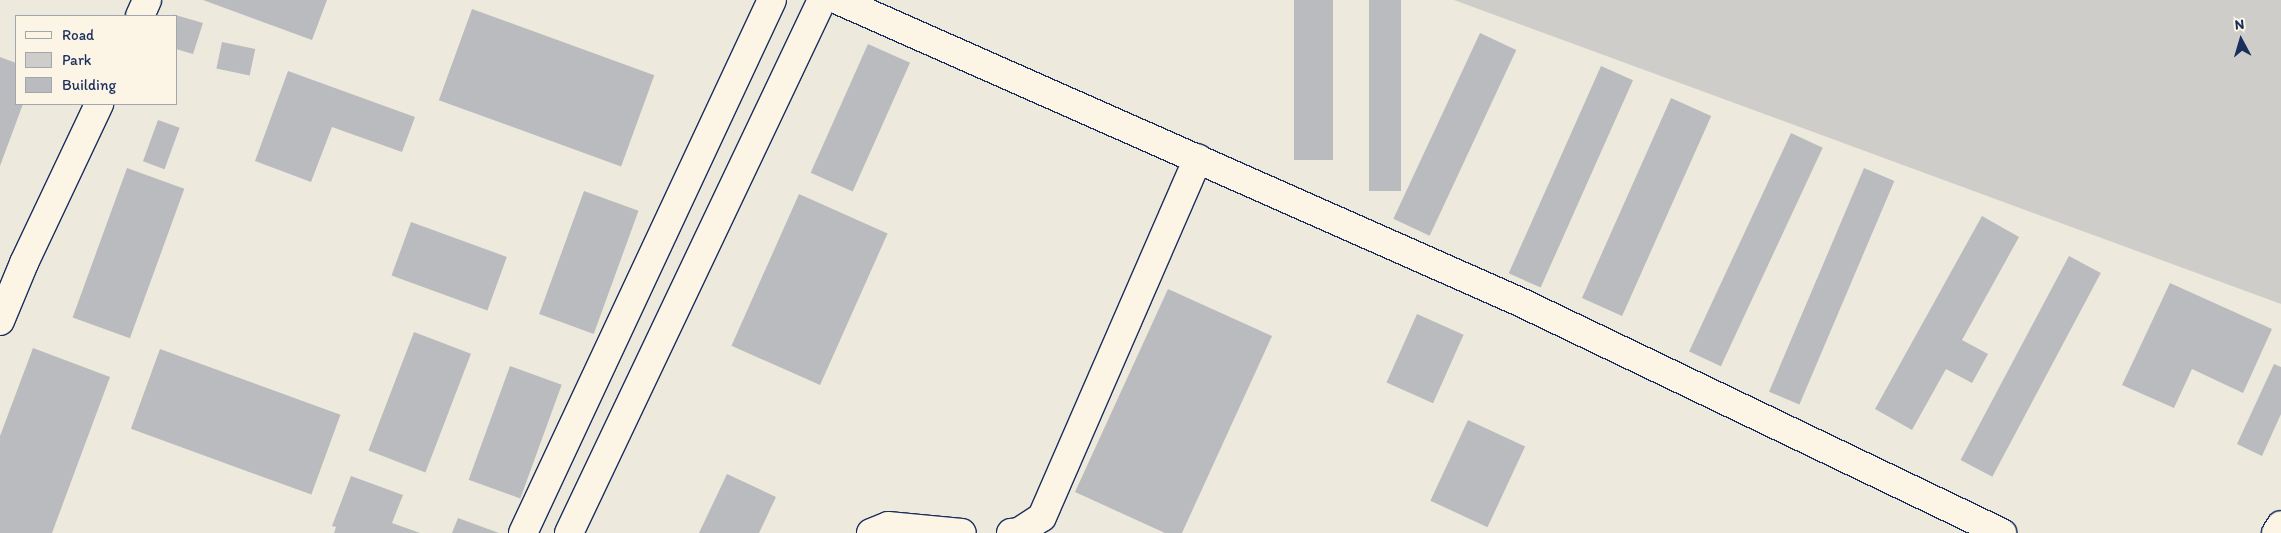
<!DOCTYPE html>
<html>
<head>
<meta charset="utf-8">
<style>
	body { margin:0 }
	#map { position:relative; width:2281px; height:533px; overflow:hidden; background:#eee9dd; font-family:Itim,sans-serif }
	div>[style] { position:absolute }
	.green>* { inset:0; background:#cfcdca }
	.building>* { inset:0; background:#babbbe; transform-origin:0 0 }
	.roads { filter:drop-shadow(1px 0 #1b2f5e) drop-shadow(-1px 0 #1b2f5e) drop-shadow(0 1px #1b2f5e) drop-shadow(0 -1px #1b2f5e) }
	.minor>* { height:28px; margin:-14px; padding:0 14px; transform-origin:14px; border-radius:14px; background:#fcf5e5 }
	span { translate:-50% -50%; white-space:nowrap; text-align:center; line-height:1.15; -webkit-text-stroke:4px #fcf5e5; paint-order:stroke }
	.legend { position:absolute; left:15px; top:15px; width:162px; height:90px; box-sizing:border-box; background:#fcf5e5; border:1px solid #a2a6af; margin:0; padding:6px 9px; list-style:none; font-size:15px; color:#1b2f5e }
	.legend li { display:flex; align-items:center; gap:10px; height:25px }
	.legend b { width:25px; border:1px solid #a2a6af }
	.north { position:absolute; left:2216px; top:15px; width:50px; height:50px; -webkit-text-stroke:4px #fcf5e5; paint-order:stroke; rotate:354deg; font-size:14px; font-weight:700; line-height:20px; text-align:center; color:#1b2f5e }
	.north::after { content:''; display:block; margin:auto; width:18px; height:22px; background:#1b2f5e; clip-path:polygon(50% 0,100% 100%,50% 72%,0 100%) }
</style>
</head>
<body>
<div id="map">
	<div class="green">
		<i style="clip-path:polygon(1454px 0,2281px 0,2281px 304px)"></i>
	</div>
	<div class="building">
		<i style="clip-path:polygon(203px 0,327px 0,312px 40px)"></i>
		<i style="left:1294px;top:0;width:39px;height:160px"></i>
		<i style="left:1369px;top:0;width:32px;height:191px"></i>
		<i style="left:472px;top:9px;width:194px;height:97px;rotate:20deg"></i>
		<i style="clip-path:polygon(172px 14px,203px 23px,193px 54px,176px 49px,176px 16px)"></i>
		<i style="left:1480px;top:33px;width:40px;height:205px;rotate:25deg"></i>
		<i style="left:222px;top:42px;width:34px;height:27px;rotate:12deg"></i>
		<i style="left:868px;top:44px;width:46px;height:141px;rotate:24deg"></i>
		<i style="clip-path:polygon(0 57px,16px 63px,16px 104px,23px 104px,0 166px)"></i>
		<i style="left:1601px;top:66px;width:35px;height:227px;rotate:24deg"></i>
		<i style="clip-path:polygon(288px 71px,415px 117px,402px 152px,332px 127px,311px 182px,255px 161px)"></i>
		<i style="left:1671px;top:98px;width:44px;height:219px;rotate:24deg"></i>
		<i style="left:158px;top:120px;width:23px;height:44px;rotate:20deg"></i>
		<i style="left:1791px;top:133px;width:35px;height:241px;rotate:25deg"></i>
		<i style="left:127px;top:168px;width:61px;height:159px;rotate:20deg"></i>
		<i style="left:1864px;top:168px;width:33px;height:243px;rotate:23deg"></i>
		<i style="left:584px;top:191px;width:58px;height:131px;rotate:20deg"></i>
		<i style="left:799px;top:194px;width:97px;height:166px;rotate:24deg"></i>
		<i style="clip-path:polygon(1982px 216px,2019px 237px,1962px 340px,1988px 354px,1972px 383px,1946px 369px,1912px 430px,1875px 409px)"></i>
		<i style="left:411px;top:222px;width:102px;height:57px;rotate:20deg"></i>
		<i style="left:2069px;top:256px;width:36px;height:231px;rotate:28deg"></i>
		<i style="clip-path:polygon(2170px 283px,2272px 329px,2243px 393px,2192px 369px,2174px 408px,2122px 385px)"></i>
		<i style="clip-path:polygon(1168px 289px,1272px 336px,1182px 533px,1165px 533px,1075px 492px)"></i>
		<i style="left:1417px;top:314px;width:51px;height:75px;rotate:24deg"></i>
		<i style="left:414px;top:332px;width:61px;height:127px;rotate:21deg"></i>
		<i style="clip-path:polygon(33px 348px,110px 377px,52px 533px,0 533px,0 436px)"></i>
		<i style="left:160px;top:349px;width:192px;height:85px;rotate:20deg"></i>
		<i style="clip-path:polygon(2274px 364px,2281px 367px,2281px 414px,2262px 456px,2237px 444px)"></i>
		<i style="left:510px;top:366px;width:55px;height:121px;rotate:20deg"></i>
		<i style="left:1468px;top:420px;width:63px;height:89px;rotate:25deg"></i>
		<i style="clip-path:polygon(727px 474px,776px 497px,759px 533px,699px 533px)"></i>
		<i style="clip-path:polygon(351px 476px,403px 495px,392px 523px,420px 533px,334px 533px,336px 527px,332px 526px)"></i>
		<i style="clip-path:polygon(458px 518px,499px 533px,452px 533px)"></i>
	</div>
	<div class="roads">
		<div class="minor">
			<i style="left:838px;top:0;width:744px;rotate:23.88deg"></i>
			<i style="left:1518px;top:301px;width:537px;rotate:25.61deg"></i>
			<i style="left:140px;top:16px;width:17px;rotate:-66deg"></i>
			<i style="left:0;top:321px;width:63px;rotate:-67.5deg"></i>
			<i style="left:24px;top:263px;width:176px;rotate:-64.7deg"></i>
			<i style="left:523px;top:533px;width:588px;rotate:-64.96deg"></i>
			<i style="left:569px;top:533px;width:590px;rotate:-64.61deg"></i>
			<i style="left:871px;top:533px;width:18px;rotate:-22deg"></i>
			<i style="left:888px;top:526px;width:74px;rotate:5.4deg"></i>
			<i style="left:1011px;top:533px;width:8px;rotate:-7deg"></i>
			<i style="left:1019px;top:532px;width:27px;rotate:-33deg"></i>
			<i style="left:1042px;top:517px;width:391px;rotate:-66.5deg"></i>
			<i style="left:2276px;top:533px;width:9px;rotate:-58deg"></i>
		</div>
	</div>
	<ul class="legend">
	<li><b style="height:6px;background:#fcf5e5"></b>Road</li>
	<li><b style="height:14px;background:#cfcdca"></b>Park</li>
	<li><b style="height:14px;background:#babbbe"></b>Building</li>
	</ul>
	<div class="north">N</div>
</div>
</body>
</html>
